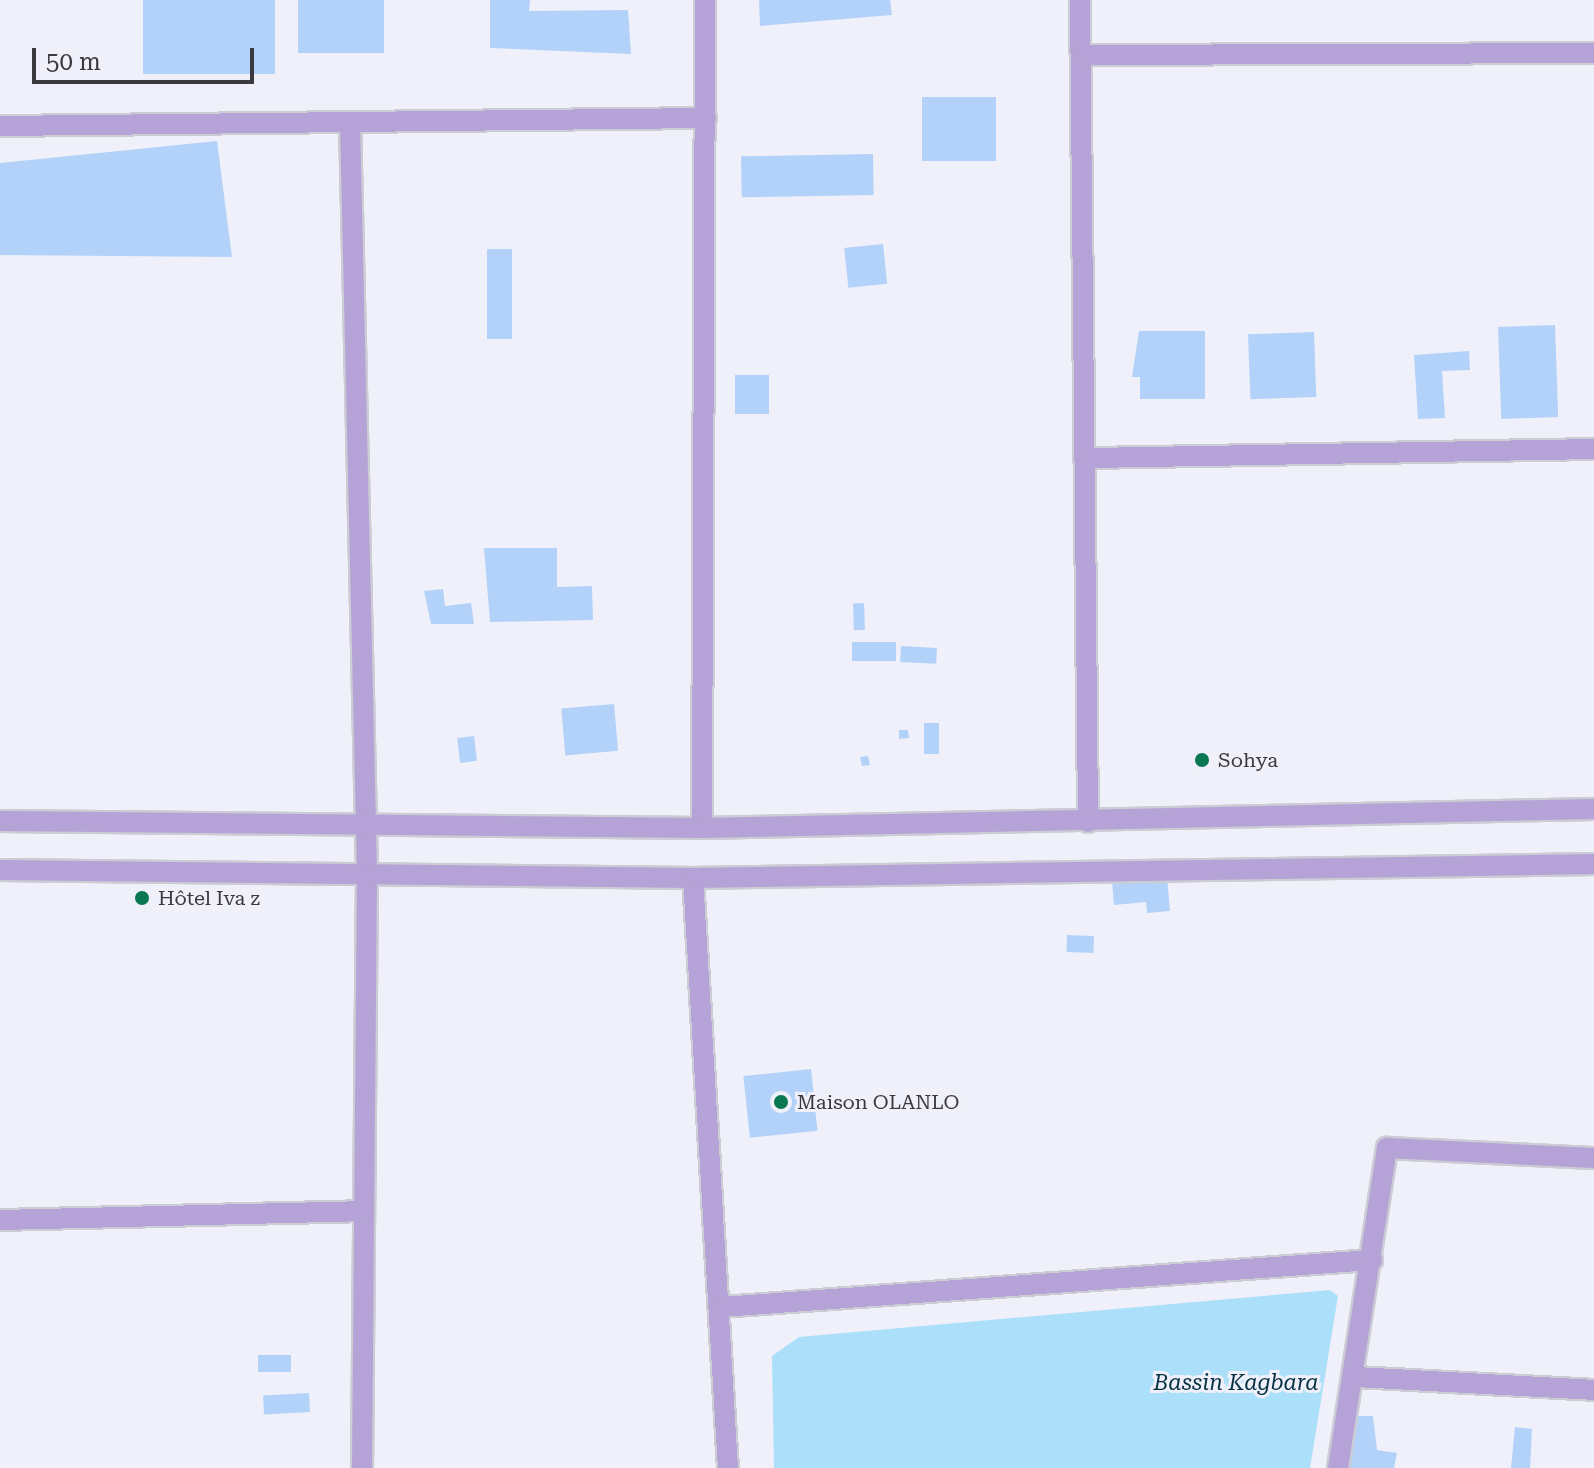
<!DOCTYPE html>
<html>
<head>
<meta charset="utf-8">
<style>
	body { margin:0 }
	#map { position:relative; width:1594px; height:1468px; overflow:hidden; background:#eff0f9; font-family:"Roboto Serif",serif }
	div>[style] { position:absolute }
	.water>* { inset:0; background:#abdffa }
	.building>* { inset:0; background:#b3d2fa; transform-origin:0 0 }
	.roads { filter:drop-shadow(2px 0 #cbccd4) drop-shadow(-2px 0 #cbccd4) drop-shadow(0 2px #cbccd4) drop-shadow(0 -2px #cbccd4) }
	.minor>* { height:20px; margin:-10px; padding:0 10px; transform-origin:10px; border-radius:10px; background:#b5a2d6 }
	.tertiary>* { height:20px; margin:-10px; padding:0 10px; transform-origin:10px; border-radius:10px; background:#b5a2d6 }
	.dots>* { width:22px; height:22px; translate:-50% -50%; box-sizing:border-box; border:4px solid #eff0f9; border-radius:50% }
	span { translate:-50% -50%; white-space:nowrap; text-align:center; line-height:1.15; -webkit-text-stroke:6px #eff0f9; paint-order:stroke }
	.poi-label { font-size:20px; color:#3a3a3e }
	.left { translate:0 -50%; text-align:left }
	.water-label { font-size:22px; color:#073245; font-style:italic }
	.scale { position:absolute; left:32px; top:48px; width:222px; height:36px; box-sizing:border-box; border:4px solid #3a3a3e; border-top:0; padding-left:10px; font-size:24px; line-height:28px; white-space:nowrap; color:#3a3a3e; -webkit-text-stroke:6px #eff0f9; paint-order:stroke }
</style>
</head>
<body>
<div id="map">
	<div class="water">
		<i style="clip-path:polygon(1330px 1290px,1338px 1296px,1310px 1468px,774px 1468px,772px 1356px,799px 1337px)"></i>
	</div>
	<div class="building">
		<i style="left:143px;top:0;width:132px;height:74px"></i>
		<i style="left:298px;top:0;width:86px;height:53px"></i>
		<i style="clip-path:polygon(490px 0,530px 0,529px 11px,628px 10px,631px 54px,490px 48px)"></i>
		<i style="clip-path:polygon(759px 0,890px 0,892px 15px,760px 26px)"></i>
		<i style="left:996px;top:97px;width:64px;height:74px;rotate:90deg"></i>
		<i style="clip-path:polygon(217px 141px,232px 257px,0 255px,0 163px)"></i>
		<i style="left:873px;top:154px;width:41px;height:132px;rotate:89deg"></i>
		<i style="left:883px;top:244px;width:40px;height:39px;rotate:84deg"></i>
		<i style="left:487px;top:249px;width:25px;height:90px"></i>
		<i style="left:1555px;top:325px;width:92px;height:57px;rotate:88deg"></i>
		<i style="clip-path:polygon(1139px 331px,1205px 331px,1205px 399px,1140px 399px,1140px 377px,1132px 377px)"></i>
		<i style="left:1314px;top:332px;width:65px;height:66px;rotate:88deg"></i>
		<i style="clip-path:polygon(1469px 351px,1470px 370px,1442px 371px,1445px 418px,1418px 419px,1414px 355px)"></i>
		<i style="left:769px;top:375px;width:39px;height:34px;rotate:90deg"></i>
		<i style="clip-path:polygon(484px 548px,557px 548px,557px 587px,592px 586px,593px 620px,490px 622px)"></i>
		<i style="clip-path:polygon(443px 589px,445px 606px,471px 603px,474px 624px,431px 624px,424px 591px)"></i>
		<i style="left:864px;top:603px;width:27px;height:11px;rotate:88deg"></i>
		<i style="left:852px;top:642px;width:44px;height:19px"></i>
		<i style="left:901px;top:646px;width:36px;height:16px;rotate:3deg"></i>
		<i style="left:614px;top:704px;width:47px;height:53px;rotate:85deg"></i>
		<i style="left:924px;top:723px;width:15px;height:31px"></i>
		<i style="clip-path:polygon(899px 730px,908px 730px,909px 738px,899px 739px)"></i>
		<i style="left:474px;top:736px;width:25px;height:17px;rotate:83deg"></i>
		<i style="clip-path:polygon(868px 756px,870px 765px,862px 766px,860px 757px)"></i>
		<i style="clip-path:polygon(1167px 877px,1170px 911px,1147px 913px,1146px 902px,1114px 905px,1112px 881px)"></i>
		<i style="left:1067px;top:935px;width:27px;height:17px;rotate:2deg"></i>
		<i style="left:811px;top:1069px;width:62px;height:68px;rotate:84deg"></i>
		<i style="left:258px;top:1355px;width:33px;height:17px"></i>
		<i style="left:309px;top:1393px;width:19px;height:46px;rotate:87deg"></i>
		<i style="clip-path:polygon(1350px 1416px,1373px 1416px,1377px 1450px,1397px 1453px,1394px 1468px,1350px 1468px)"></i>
		<i style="clip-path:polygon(1515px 1427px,1532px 1429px,1530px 1468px,1511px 1468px)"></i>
	</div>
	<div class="roads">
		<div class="minor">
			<i style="left:1080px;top:0;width:822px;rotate:89.44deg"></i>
			<i style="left:1084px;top:55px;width:510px;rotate:-0.22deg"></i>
			<i style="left:350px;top:122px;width:751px;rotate:88.7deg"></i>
			<i style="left:367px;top:873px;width:595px;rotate:90.48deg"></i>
			<i style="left:0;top:126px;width:706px;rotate:-0.65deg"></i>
			<i style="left:1090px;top:458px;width:504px;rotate:-1.02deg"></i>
			<i style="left:702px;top:828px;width:828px;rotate:-89.79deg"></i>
			<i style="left:693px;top:878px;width:591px;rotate:86.61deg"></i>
			<i style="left:0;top:1220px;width:364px;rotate:-1.4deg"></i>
			<i style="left:722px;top:1307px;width:652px;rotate:-4.14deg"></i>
			<i style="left:1356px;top:1377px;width:238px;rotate:3.1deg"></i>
			<i style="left:1338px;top:1468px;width:324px;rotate:-81.3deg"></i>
			<i style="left:1387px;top:1148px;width:207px;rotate:2.8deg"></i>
		</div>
		<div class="tertiary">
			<i style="left:0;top:821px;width:702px;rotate:0.57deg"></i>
			<i style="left:702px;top:828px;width:892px;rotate:-1.22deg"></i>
			<i style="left:0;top:870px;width:693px;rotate:0.66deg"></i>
			<i style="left:693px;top:878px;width:901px;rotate:-0.89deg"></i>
		</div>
	</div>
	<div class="dots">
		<i style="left:1202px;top:760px;background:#097751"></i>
		<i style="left:142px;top:898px;background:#097751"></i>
		<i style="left:781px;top:1102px;background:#097751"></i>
	</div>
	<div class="poi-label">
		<span class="left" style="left:1218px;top:760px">Sohya</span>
		<span class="left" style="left:158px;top:898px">Hôtel Iva z</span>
		<span class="left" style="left:797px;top:1102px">Maison OLANLO</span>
	</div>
	<div class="water-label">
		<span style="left:1236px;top:1383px">Bassin Kagbara</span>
	</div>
	<div class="scale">50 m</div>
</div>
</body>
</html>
